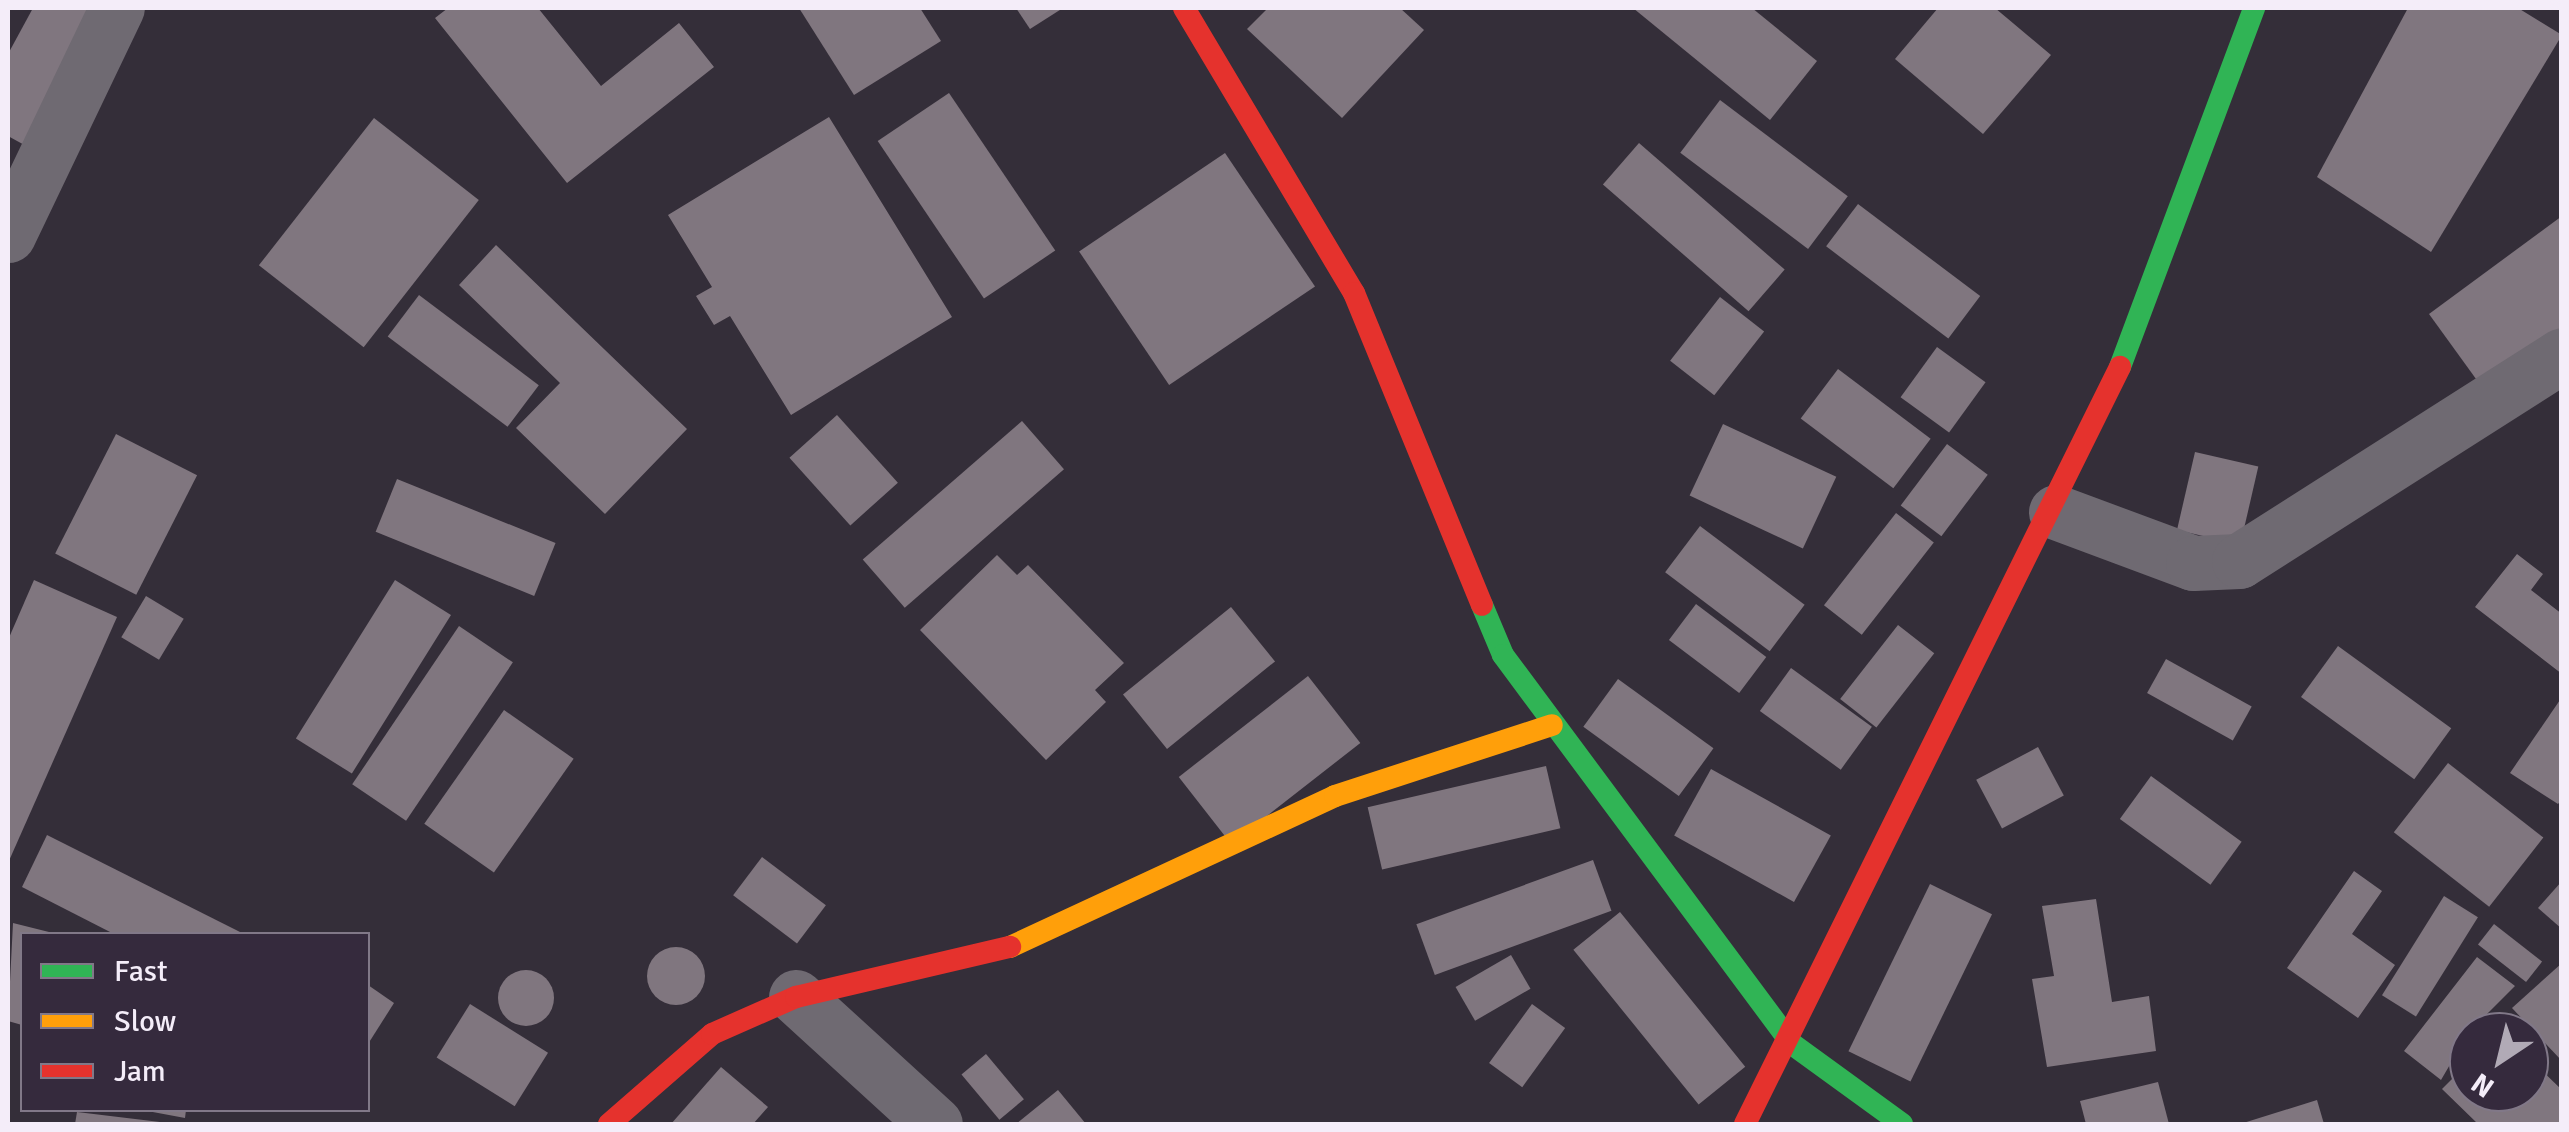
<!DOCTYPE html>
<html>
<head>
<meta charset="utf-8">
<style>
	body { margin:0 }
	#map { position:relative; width:2569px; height:1132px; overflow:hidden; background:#342e39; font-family:Signika,sans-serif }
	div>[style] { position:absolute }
	.building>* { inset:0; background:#80767f; transform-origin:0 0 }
	.round { border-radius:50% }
	.street>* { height:55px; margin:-27.5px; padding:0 27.5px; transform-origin:27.5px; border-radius:27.5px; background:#6f6a72 }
	.fast>* { height:22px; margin:-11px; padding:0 11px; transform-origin:11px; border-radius:11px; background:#30b455 }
	.slow>* { height:22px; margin:-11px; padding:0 11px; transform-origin:11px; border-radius:11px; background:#ff9f0a }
	.jam>* { height:22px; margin:-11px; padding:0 11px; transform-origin:11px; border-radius:11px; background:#e5322d }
	span { translate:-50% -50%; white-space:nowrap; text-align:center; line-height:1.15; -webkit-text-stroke:10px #352a3d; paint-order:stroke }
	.frame { position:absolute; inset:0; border:10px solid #f4edf9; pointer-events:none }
	.legend { position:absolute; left:20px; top:932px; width:350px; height:180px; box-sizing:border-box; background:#352a3d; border:2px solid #817888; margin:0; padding:12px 18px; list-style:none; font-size:30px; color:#f4edf9 }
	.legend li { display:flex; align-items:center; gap:20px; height:50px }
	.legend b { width:50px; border:2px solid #817888 }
	.north { position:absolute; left:2449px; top:1012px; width:100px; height:100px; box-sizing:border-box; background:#352a3d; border:2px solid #817888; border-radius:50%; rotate:215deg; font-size:28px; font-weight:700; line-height:40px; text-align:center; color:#f4edf9 }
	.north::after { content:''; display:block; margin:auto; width:35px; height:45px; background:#b1aab6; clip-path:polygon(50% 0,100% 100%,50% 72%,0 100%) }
</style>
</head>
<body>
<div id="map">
	<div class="building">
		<i style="clip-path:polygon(33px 8px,104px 8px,28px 147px,8px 136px,8px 54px)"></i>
		<i style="clip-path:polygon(448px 8px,538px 8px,601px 86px,679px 23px,714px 67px,567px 183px,435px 18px)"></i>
		<i style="clip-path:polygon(799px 8px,920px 8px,941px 41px,854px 95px)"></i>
		<i style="clip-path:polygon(1016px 8px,1063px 8px,1030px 29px)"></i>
		<i style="clip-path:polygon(1268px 8px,1400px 8px,1424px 30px,1342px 118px,1247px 29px)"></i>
		<i style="clip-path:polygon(1633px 8px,1752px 8px,1817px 61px,1770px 120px)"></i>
		<i style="clip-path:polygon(1938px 8px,1995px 8px,2051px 55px,1983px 134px,1895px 59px)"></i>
		<i style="clip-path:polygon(2408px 8px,2518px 8px,2562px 35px,2431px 252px,2317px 177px)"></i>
		<i style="left:949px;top:93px;width:190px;height:86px;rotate:56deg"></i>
		<i style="left:1720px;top:100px;width:160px;height:66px;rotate:37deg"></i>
		<i style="clip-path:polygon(829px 117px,952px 317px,791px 415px,730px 316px,714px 325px,696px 296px,712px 287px,668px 215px)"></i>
		<i style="left:374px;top:118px;width:133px;height:187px;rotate:38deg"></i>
		<i style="left:1639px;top:143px;width:193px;height:55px;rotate:41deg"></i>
		<i style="left:1225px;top:153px;width:161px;height:176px;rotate:56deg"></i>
		<i style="left:1858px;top:204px;width:153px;height:53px;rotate:37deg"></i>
		<i style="clip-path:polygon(2562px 216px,2562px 333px,2484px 390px,2429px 314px)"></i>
		<i style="clip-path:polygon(496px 245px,687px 429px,605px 514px,516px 428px,560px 383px,459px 285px)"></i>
		<i style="left:419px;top:295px;width:150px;height:52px;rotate:37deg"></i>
		<i style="left:1720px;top:297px;width:56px;height:81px;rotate:38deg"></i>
		<i style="left:1937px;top:347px;width:60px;height:62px;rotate:36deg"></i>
		<i style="left:1838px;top:369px;width:116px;height:62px;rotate:37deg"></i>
		<i style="left:837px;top:415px;width:91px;height:64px;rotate:48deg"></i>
		<i style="left:1022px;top:421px;width:64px;height:211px;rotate:49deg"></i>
		<i style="left:1723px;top:424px;width:125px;height:79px;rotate:25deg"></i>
		<i style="left:116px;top:434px;width:91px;height:134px;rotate:27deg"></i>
		<i style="left:1947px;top:444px;width:51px;height:77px;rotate:37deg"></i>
		<i style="left:2195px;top:452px;width:65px;height:80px;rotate:13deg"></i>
		<i style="left:397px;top:479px;width:171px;height:57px;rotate:22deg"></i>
		<i style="left:1896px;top:513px;width:48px;height:117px;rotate:38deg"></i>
		<i style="left:1700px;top:526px;width:131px;height:58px;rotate:37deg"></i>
		<i style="clip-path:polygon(2517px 554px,2543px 574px,2531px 590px,2562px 614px,2562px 674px,2475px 607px)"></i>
		<i style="clip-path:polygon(997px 555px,1017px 575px,1028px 565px,1124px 663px,1095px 690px,1106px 702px,1046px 760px,920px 630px)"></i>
		<i style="clip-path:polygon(34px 580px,117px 617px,8px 863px,8px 640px)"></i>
		<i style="left:395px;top:580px;width:66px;height:187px;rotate:32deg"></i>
		<i style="left:146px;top:596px;width:44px;height:48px;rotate:31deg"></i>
		<i style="left:1696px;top:604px;width:88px;height:45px;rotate:37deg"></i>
		<i style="left:1231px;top:607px;width:70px;height:139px;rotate:51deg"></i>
		<i style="left:1898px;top:625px;width:46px;height:94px;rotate:38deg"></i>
		<i style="left:459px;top:626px;width:65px;height:191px;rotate:34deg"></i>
		<i style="left:2338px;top:646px;width:140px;height:63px;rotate:36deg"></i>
		<i style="left:2166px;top:659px;width:98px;height:39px;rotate:29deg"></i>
		<i style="left:1791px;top:668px;width:100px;height:53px;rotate:36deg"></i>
		<i style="left:1308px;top:676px;width:85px;height:164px;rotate:52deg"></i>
		<i style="left:1618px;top:679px;width:118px;height:59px;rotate:36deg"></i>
		<i style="clip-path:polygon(2562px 697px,2562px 799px,2558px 804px,2510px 773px)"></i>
		<i style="left:504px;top:710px;width:85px;height:139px;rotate:35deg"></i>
		<i style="left:2038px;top:747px;width:55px;height:70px;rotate:62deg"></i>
		<i style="left:2448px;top:763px;width:121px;height:88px;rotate:38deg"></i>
		<i style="left:1546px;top:766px;width:64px;height:183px;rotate:77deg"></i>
		<i style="left:1711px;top:769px;width:137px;height:76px;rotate:29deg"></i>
		<i style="left:2151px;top:776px;width:112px;height:53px;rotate:36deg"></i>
		<i style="clip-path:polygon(47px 835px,244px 934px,114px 934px,22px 887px)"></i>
		<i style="left:762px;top:857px;width:80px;height:48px;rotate:37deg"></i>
		<i style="left:1593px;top:860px;width:54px;height:188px;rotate:70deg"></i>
		<i style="clip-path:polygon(2354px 871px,2382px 891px,2352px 934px,2395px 965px,2358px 1018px,2287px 968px)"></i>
		<i style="clip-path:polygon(2562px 881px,2562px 929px,2538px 908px)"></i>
		<i style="left:1930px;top:884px;width:69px;height:186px;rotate:26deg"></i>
		<i style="left:2444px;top:896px;width:40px;height:117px;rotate:32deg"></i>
		<i style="clip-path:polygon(2096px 899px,2112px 1002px,2149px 996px,2156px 1051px,2047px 1067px,2032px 979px,2054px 976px,2042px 906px)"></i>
		<i style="left:1620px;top:912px;width:199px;height:60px;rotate:51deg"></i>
		<i style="clip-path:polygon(13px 923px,53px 933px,22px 934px,22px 1025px,8px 1021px)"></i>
		<i style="left:2494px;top:924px;width:61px;height:26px;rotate:38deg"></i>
		<i class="round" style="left:647px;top:947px;width:58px;height:58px"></i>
		<i style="left:1511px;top:955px;width:39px;height:64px;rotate:60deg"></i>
		<i style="clip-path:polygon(2477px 957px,2515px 986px,2469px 1032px,2441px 1080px,2404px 1051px)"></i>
		<i style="clip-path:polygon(2562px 963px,2562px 1061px,2512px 1008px)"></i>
		<i class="round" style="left:498px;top:970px;width:56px;height:56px"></i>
		<i style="clip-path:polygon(368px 985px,394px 1003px,368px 1044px)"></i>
		<i style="left:470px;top:1004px;width:92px;height:63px;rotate:32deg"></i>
		<i style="left:1532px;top:1004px;width:41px;height:73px;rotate:36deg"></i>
		<i style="left:986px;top:1054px;width:59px;height:32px;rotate:50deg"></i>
		<i style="clip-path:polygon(2529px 1058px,2562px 1090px,2562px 1124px,2478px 1124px,2442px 1089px,2469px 1062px,2469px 1092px,2529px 1092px)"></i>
		<i style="clip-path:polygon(721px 1067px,768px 1107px,753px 1124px,671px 1124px)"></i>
		<i style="clip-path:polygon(2158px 1082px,2169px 1124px,2086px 1124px,2080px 1101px)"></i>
		<i style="clip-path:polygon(1058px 1090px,1086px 1124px,1016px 1124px)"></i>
		<i style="clip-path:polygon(2317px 1100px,2324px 1124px,2240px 1124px)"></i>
		<i style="clip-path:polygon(142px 1110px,186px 1110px,185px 1118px)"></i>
		<i style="clip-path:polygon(77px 1112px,160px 1122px,160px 1124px,75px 1124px)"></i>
	</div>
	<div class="street">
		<i style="left:8px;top:235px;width:252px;rotate:-64.4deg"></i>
		<i style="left:2056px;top:512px;width:146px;rotate:20.4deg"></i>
		<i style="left:2193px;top:563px;width:46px;rotate:-2.5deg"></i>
		<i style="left:2239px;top:561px;width:383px;rotate:-32.5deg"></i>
		<i style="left:796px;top:997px;width:188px;rotate:42.4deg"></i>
	</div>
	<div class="fast">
		<i style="left:2120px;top:367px;width:383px;rotate:-69.5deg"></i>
		<i style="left:1482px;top:605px;width:54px;rotate:67.2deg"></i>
		<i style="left:1503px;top:655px;width:485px;rotate:53.4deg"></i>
		<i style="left:1792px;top:1044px;width:136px;rotate:36deg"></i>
	</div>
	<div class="slow">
		<i style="left:1010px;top:947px;width:358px;rotate:-24.9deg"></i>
		<i style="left:1335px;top:796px;width:228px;rotate:-18.1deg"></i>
	</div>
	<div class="jam">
		<i style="left:1184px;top:8px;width:332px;rotate:59.2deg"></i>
		<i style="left:1354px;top:293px;width:337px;rotate:67.7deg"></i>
		<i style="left:609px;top:1124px;width:137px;rotate:-41.1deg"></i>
		<i style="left:712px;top:1034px;width:92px;rotate:-23.8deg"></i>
		<i style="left:796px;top:997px;width:220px;rotate:-13.2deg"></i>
		<i style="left:1745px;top:1124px;width:845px;rotate:-63.65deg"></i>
	</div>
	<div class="frame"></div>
	<ul class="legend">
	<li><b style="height:12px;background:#30b455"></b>Fast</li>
	<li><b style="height:12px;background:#ff9f0a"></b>Slow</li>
	<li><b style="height:12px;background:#e5322d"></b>Jam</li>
	</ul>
	<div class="north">N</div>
</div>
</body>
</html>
